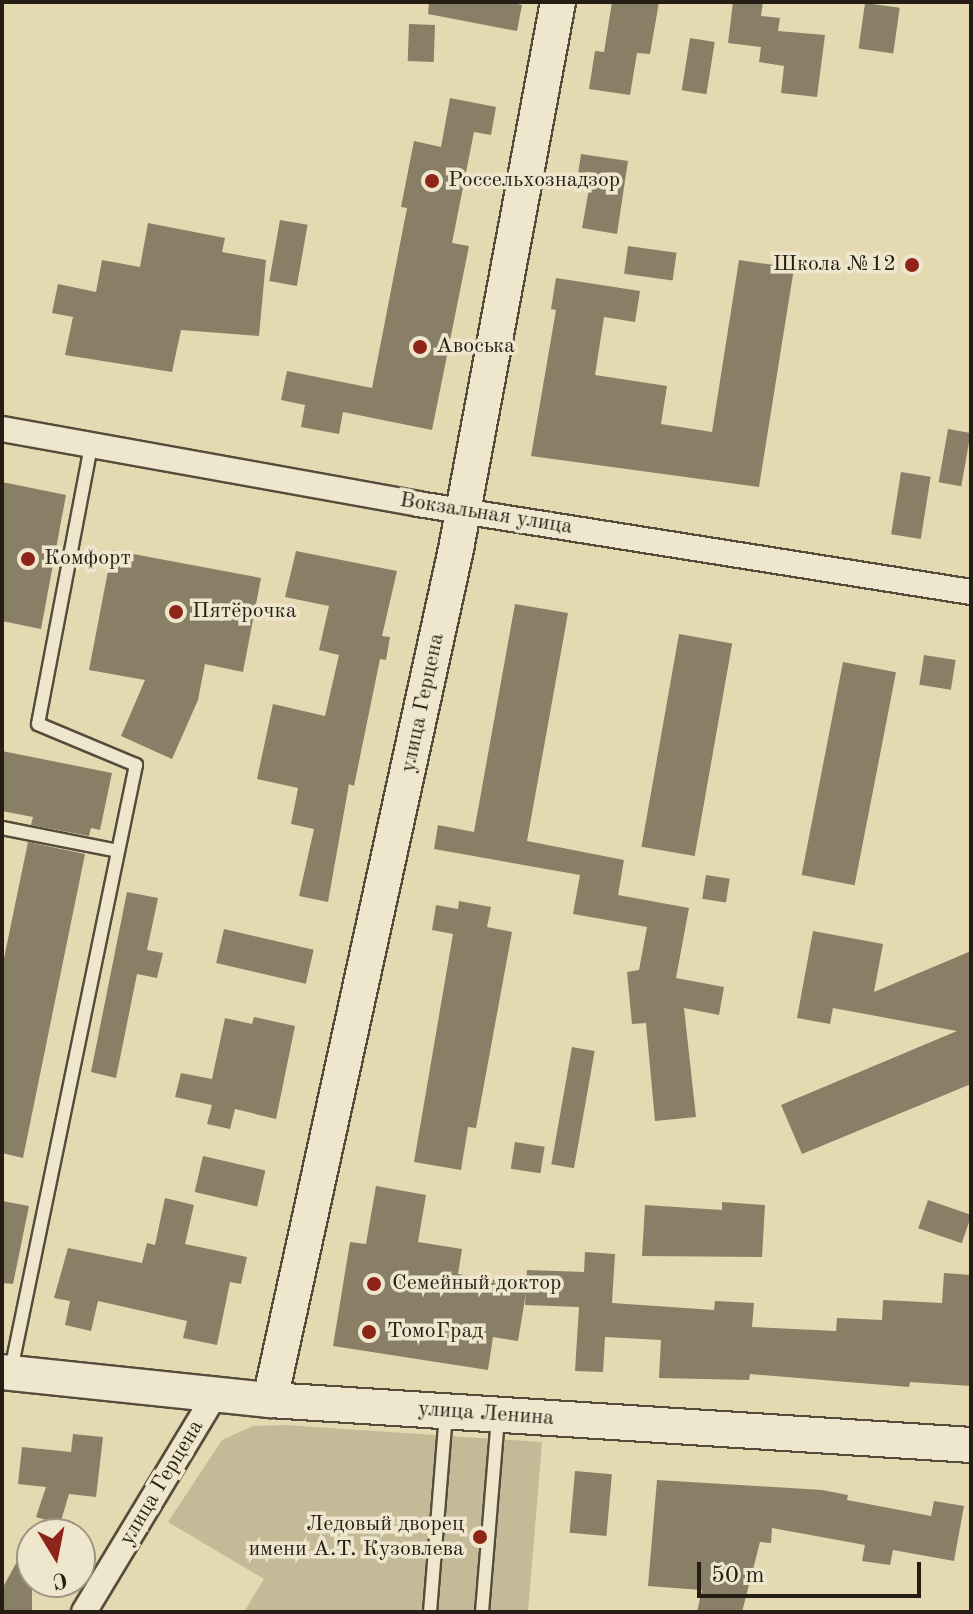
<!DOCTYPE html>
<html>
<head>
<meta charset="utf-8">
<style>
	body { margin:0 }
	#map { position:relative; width:973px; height:1614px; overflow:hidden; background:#e5d9b2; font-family:"Old Standard TT",serif }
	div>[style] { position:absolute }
	.green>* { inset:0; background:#c5b997 }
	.building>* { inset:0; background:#897f67; transform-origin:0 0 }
	.roads { filter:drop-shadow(2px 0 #564c3c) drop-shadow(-2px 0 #564c3c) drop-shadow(0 2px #564c3c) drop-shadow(0 -2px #564c3c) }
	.lane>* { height:12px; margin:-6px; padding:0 6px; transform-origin:6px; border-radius:6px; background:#eee6cd }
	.street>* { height:24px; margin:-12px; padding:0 12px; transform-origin:12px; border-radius:12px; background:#eee6cd }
	.secondary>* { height:34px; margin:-17px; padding:0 17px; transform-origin:17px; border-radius:17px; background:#eee6cd }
	.dots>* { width:22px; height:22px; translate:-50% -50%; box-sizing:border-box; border:4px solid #eee6cd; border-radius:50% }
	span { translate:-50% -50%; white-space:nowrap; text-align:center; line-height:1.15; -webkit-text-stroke:7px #eee6cd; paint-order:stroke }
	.poi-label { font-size:22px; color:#261d15 }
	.left { translate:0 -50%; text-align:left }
	.right { translate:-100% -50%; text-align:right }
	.street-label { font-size:22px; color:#261d15 }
	.frame { position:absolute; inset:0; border:4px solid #261d15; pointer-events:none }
	.north { position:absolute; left:16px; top:1518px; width:80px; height:80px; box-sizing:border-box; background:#eee6cd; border:2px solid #9e9683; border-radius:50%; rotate:170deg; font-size:22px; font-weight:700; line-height:32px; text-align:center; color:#261d15 }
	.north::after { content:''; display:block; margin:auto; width:28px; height:36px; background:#8f2418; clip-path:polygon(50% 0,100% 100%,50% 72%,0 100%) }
	.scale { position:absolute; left:697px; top:1562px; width:224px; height:36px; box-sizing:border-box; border:4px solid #261d15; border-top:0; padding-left:10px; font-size:24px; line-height:28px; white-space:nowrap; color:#261d15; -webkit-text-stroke:6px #eee6cd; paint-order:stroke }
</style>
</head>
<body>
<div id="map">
	<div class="green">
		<i style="clip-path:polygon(285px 1425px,542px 1442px,528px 1612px,244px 1612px,264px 1579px,168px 1522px,222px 1440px,253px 1426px)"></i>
	</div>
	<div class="building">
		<i style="clip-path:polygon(429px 2px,507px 2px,522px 5px,517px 31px,428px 14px)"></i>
		<i style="clip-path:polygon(612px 2px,659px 2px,650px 54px,637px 53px,630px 95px,589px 89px,595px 51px,604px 52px)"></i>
		<i style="clip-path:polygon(733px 2px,763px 2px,761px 16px,780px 18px,778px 31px,825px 35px,817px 97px,781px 93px,784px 66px,759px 62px,761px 47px,728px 43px)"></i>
		<i style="left:865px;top:3px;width:35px;height:46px;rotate:8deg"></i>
		<i style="left:409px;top:24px;width:26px;height:37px;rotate:2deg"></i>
		<i style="left:690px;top:38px;width:25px;height:53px;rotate:9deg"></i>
		<i style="clip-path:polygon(450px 98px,496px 107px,491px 135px,474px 132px,452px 243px,469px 246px,432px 430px,343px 412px,339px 434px,301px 427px,305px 405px,281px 400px,287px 371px,372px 388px,407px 208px,401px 207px,414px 141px,441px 147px)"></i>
		<i style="clip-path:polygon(581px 154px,628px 161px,617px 234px,582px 228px,590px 183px,577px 181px)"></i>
		<i style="left:280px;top:220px;width:28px;height:62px;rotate:10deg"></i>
		<i style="clip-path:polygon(148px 223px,225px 238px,222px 252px,266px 260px,259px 336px,181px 330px,172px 372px,65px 355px,73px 317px,52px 313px,58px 284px,96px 292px,102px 260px,140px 267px)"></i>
		<i style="left:628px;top:246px;width:49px;height:28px;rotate:8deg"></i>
		<i style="clip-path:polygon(739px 260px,794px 268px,759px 487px,531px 456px,556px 310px,551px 309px,556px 278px,640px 291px,635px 322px,604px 317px,595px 375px,667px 386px,661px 424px,712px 432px)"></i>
		<i style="left:948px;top:429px;width:23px;height:54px;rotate:10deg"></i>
		<i style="left:901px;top:472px;width:30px;height:63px;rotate:9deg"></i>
		<i style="clip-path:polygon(2px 482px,66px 495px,41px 629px,2px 621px)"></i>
		<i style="clip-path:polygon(112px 550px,261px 578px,243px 672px,205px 664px,198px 700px,172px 759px,121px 736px,145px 680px,89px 670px)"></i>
		<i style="clip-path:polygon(296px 551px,397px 571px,382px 636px,390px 637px,386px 660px,380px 659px,354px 786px,349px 784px,328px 902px,299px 896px,314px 829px,291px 824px,298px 788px,257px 779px,273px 704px,325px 716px,339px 655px,319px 650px,329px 606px,285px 597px)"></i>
		<i style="clip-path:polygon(515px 604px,568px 613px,527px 841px,624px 860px,618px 895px,689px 908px,676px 978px,724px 987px,719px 1015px,684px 1008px,696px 1117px,655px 1121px,646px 1023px,632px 1024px,627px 972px,639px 970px,647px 927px,573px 914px,580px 875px,434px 849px,438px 825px,474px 832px)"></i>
		<i style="left:679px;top:634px;width:54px;height:216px;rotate:10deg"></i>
		<i style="left:924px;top:655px;width:32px;height:30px;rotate:9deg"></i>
		<i style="left:843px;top:662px;width:54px;height:217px;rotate:11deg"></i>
		<i style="clip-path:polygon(2px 751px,112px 773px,100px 830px,91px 828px,89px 836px,31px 825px,33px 817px,2px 811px)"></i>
		<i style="clip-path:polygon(28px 842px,85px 854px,23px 1158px,2px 1153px,2px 968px)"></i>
		<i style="left:706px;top:875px;width:24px;height:24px;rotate:9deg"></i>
		<i style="clip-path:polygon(127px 892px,158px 898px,147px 950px,163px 953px,157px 978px,137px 974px,116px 1078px,91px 1072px)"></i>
		<i style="clip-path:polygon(459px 901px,491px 907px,487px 927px,512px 932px,476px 1128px,468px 1127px,461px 1170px,414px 1162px,453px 934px,432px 930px,436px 905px,458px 909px)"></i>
		<i style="left:224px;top:929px;width:92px;height:35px;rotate:13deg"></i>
		<i style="clip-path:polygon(813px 931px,883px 944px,874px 992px,971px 951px,971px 1084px,802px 1154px,781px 1105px,957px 1031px,833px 1008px,830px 1024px,797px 1018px)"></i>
		<i style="clip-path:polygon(254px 1017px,295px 1026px,276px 1119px,235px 1109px,230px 1129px,207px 1124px,212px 1105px,175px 1097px,181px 1073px,212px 1079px,225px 1018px,252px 1024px)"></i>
		<i style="left:572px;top:1047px;width:23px;height:119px;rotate:10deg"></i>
		<i style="left:515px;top:1142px;width:30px;height:27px;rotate:9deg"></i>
		<i style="left:203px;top:1156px;width:64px;height:37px;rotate:13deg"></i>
		<i style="clip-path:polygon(376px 1186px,426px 1195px,418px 1242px,462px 1249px,458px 1274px,526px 1285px,527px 1270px,584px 1272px,585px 1252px,615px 1254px,612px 1303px,714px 1310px,715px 1301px,754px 1303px,752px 1327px,836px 1331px,837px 1318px,882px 1320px,883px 1300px,942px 1303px,944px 1273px,971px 1275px,971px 1386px,910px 1382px,909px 1387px,750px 1374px,749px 1380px,659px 1378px,661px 1340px,605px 1337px,603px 1372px,575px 1371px,579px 1307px,525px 1305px,526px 1293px,518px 1341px,493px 1337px,488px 1370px,333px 1346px,350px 1242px,366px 1244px)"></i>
		<i style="clip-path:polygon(165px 1198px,194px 1205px,185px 1244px,247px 1257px,241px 1284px,230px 1282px,217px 1345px,183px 1338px,187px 1321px,98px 1301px,91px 1331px,65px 1325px,70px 1301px,54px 1298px,68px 1248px,142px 1263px,147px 1243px,155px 1245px)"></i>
		<i style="left:928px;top:1200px;width:46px;height:30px;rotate:19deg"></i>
		<i style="clip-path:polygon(2px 1201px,29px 1206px,13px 1284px,2px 1283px)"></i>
		<i style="clip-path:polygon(722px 1202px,765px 1205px,762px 1257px,642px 1256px,645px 1205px,722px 1210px)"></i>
		<i style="clip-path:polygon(73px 1434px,103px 1437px,96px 1497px,69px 1494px,60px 1524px,36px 1517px,46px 1487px,18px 1484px,22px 1447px,71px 1452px)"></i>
		<i style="left:575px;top:1471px;width:37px;height:62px;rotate:5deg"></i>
		<i style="clip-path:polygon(657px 1480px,822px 1490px,848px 1495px,847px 1500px,931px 1516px,934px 1501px,964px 1506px,954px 1561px,893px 1550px,890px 1565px,862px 1561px,865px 1545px,772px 1528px,771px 1543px,760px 1542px,742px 1612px,697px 1612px,702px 1590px,648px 1586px)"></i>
		<i style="clip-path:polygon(32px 1534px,32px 1612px,2px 1612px,2px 1589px)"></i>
	</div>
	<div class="roads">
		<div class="lane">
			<i style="left:2px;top:828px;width:118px;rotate:11.2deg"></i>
			<i style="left:11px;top:1370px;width:618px;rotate:-78.33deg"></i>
			<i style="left:136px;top:765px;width:106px;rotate:-157.3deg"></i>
			<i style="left:38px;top:724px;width:284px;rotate:-79.2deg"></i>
			<i style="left:430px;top:1612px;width:201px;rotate:-85.4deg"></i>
			<i style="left:482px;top:1612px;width:197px;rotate:-85.3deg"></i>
		</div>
		<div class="street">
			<i style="left:2px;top:429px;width:423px;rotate:10.2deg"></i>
			<i style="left:418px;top:504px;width:560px;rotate:9.04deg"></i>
			<i style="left:84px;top:1612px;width:253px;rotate:-58.9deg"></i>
		</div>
		<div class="secondary">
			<i style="left:2px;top:1372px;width:269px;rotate:6deg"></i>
			<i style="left:270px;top:1400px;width:702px;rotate:3.67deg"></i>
			<i style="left:270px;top:1400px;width:871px;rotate:-77.67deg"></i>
			<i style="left:456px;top:549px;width:556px;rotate:-79.44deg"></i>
		</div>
	</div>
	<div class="dots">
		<i style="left:432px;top:181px;background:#8f2418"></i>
		<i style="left:912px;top:265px;background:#8f2418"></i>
		<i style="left:420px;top:347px;background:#8f2418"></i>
		<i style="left:28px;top:559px;background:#8f2418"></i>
		<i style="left:176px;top:612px;background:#8f2418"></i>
		<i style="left:374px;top:1284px;background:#8f2418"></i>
		<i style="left:369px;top:1332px;background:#8f2418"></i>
		<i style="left:480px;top:1537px;background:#8f2418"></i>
	</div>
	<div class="poi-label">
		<span class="left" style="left:448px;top:181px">Россельхознадзор</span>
		<span class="right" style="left:896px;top:265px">Школа №12</span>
		<span class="left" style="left:436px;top:347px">Авоська</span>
		<span class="left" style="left:44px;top:559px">Комфорт</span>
		<span class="left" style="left:192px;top:612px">Пятёрочка</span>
		<span class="left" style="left:392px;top:1284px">Семейный доктор</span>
		<span class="left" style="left:387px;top:1332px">ТомоГрад</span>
		<span class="right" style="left:464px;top:1537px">Ледовый дворец<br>имени А.Т. Кузовлева</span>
	</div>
	<div class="street-label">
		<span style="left:486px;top:514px;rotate:9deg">Вокзальная улица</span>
		<span style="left:423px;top:703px;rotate:-78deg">улица Герцена</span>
		<span style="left:486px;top:1414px;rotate:4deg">улица Ленина</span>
		<span style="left:162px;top:1483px;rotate:-59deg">улица Герцена</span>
	</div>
	<div class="frame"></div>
	<div class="north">С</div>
	<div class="scale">50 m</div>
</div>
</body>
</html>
